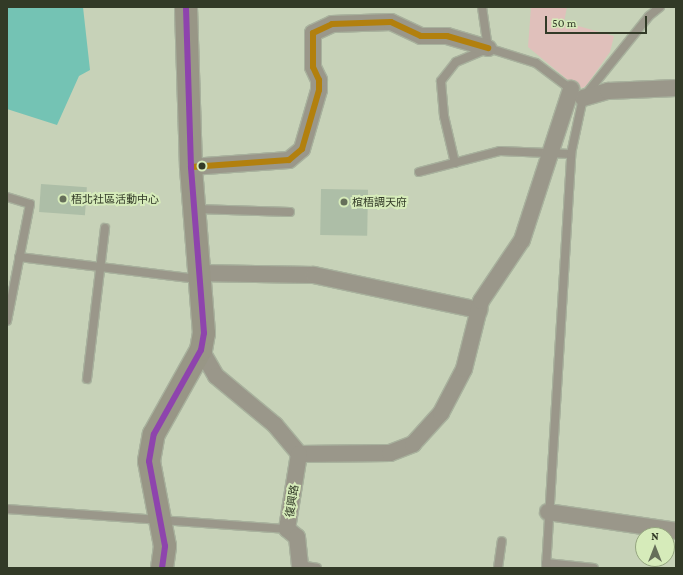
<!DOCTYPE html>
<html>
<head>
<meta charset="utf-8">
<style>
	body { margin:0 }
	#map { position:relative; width:683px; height:575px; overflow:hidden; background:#c7d2b8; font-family:"Crimson Pro","Noto Sans TC",serif }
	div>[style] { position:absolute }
	.green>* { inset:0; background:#e0c0bb }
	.water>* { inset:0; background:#74c3b4 }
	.building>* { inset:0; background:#adbea7; transform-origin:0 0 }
	.roads { filter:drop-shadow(1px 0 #a8b19d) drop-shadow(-1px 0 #a8b19d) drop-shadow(0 1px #a8b19d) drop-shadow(0 -1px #a8b19d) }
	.lane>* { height:8px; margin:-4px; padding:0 4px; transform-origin:4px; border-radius:4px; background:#9a978a }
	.street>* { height:16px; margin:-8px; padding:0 8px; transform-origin:8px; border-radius:8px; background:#9a978a }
	.secondary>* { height:22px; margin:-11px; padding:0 11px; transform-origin:11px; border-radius:11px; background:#989686 }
	.bus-1>* { height:6px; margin:-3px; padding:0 3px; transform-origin:3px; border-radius:3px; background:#b2800e }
	.bus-2>* { height:6px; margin:-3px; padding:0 3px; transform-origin:3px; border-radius:3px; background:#8e44ad }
	.dots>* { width:11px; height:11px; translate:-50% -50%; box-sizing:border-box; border:2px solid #d6ebba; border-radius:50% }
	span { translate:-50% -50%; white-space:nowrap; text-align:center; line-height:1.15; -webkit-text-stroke:4px #d6ebba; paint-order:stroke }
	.poi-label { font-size:11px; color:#323a27 }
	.left { translate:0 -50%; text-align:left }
	.street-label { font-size:11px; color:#323a27 }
	.frame { position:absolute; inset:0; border:8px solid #323a27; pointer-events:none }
	.north { position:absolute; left:635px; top:527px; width:40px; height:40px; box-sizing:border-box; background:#d6ebba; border:1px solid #94a47f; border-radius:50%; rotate:0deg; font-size:11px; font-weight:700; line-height:16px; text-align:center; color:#323a27 }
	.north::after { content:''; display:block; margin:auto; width:14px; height:18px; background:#666f5a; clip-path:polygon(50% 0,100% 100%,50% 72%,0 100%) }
	.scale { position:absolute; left:545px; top:16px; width:102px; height:18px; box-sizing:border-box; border:2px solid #323a27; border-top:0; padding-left:5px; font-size:12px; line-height:14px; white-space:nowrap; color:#323a27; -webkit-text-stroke:3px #d6ebba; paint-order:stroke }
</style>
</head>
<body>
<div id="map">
	<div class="green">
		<i style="clip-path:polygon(531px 7px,567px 7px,564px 22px,614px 36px,610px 52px,586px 86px,582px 88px,568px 80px,528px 47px)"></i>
	</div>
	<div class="water">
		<i style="clip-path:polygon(7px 7px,83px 7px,90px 70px,79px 76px,57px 125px,7px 109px)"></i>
	</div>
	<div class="building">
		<i style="left:41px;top:184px;width:46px;height:28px;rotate:4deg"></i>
		<i style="left:321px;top:189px;width:47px;height:46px;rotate:1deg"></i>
	</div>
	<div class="roads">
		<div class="lane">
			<i style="left:482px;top:7px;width:41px;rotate:81.7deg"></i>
			<i style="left:488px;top:48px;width:50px;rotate:17.4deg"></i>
			<i style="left:536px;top:63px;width:45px;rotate:36.9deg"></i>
			<i style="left:455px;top:163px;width:48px;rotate:-103.2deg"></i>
			<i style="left:444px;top:116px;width:35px;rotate:-95deg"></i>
			<i style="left:441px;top:81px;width:24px;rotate:-52deg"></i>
			<i style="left:456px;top:62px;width:34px;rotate:-23deg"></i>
			<i style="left:419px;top:172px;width:84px;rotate:-14.5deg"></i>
			<i style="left:500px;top:151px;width:71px;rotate:2.4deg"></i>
			<i style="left:7px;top:197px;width:24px;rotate:17deg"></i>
			<i style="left:30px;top:204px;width:119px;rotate:101.1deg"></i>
			<i style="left:196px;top:209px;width:94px;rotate:1.8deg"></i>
			<i style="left:19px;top:257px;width:180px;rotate:7deg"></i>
			<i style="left:87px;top:379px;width:152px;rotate:-83.2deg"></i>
			<i style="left:7px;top:509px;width:281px;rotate:4.1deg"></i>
			<i style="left:546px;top:563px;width:48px;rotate:5.9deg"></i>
			<i style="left:299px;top:565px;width:18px;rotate:9deg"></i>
			<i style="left:498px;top:568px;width:27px;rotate:-82deg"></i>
			<i style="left:546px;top:568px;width:415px;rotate:-86.5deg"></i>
			<i style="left:571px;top:154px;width:57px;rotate:-77.9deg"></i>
			<i style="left:583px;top:98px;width:105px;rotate:-51.2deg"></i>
			<i style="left:649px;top:16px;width:14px;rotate:-39deg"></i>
		</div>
		<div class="street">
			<i style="left:583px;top:98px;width:26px;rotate:-16deg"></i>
			<i style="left:608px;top:91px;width:68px;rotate:-2.5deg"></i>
			<i style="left:191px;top:167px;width:98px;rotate:-4.1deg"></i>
			<i style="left:289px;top:160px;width:17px;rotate:-40deg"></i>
			<i style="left:302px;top:149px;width:61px;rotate:-73.9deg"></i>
			<i style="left:319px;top:90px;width:10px;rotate:-90deg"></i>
			<i style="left:319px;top:80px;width:14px;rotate:-115deg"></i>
			<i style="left:313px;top:67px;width:34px;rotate:-90deg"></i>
			<i style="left:313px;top:33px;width:21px;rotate:-25deg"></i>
			<i style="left:332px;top:24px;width:59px;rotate:-1.9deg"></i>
			<i style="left:391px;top:22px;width:33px;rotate:25deg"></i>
			<i style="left:421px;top:36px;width:26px"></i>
			<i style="left:447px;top:36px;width:43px;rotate:16.3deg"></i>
			<i style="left:197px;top:273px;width:117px;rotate:1deg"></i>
			<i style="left:314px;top:275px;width:169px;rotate:12deg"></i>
			<i style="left:201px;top:350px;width:30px;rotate:60deg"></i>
			<i style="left:216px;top:376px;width:77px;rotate:39.7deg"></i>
			<i style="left:275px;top:425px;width:38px;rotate:50deg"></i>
			<i style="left:299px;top:454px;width:91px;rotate:-0.6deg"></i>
			<i style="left:390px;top:453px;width:25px;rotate:-21deg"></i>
			<i style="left:413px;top:444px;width:42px;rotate:-47.9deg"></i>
			<i style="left:441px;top:413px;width:50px;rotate:-62.4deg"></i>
			<i style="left:464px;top:369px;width:70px;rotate:-76deg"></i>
			<i style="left:481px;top:301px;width:73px;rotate:-56.1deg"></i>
			<i style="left:522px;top:240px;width:159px;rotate:-72deg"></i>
			<i style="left:299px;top:454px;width:76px;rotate:99.1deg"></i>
			<i style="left:287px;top:529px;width:13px;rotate:39deg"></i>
			<i style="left:297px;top:537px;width:31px;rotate:84deg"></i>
			<i style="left:548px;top:512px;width:129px;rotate:8.4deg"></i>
		</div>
		<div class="secondary">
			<i style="left:162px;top:568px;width:22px;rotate:-82deg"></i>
			<i style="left:165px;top:546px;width:86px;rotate:-100.7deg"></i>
			<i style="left:149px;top:461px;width:27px;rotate:-80deg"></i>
			<i style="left:154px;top:434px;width:96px;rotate:-60.8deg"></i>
			<i style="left:201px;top:350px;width:17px;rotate:-80deg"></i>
			<i style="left:204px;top:333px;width:167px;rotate:-94.5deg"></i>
			<i style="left:191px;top:167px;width:160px;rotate:-91.8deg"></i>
		</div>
	</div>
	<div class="bus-1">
		<i style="left:191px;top:167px;width:98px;rotate:-4.1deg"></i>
		<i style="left:289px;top:160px;width:17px;rotate:-40deg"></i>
		<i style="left:302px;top:149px;width:61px;rotate:-73.9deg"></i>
		<i style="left:319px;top:90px;width:10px;rotate:-90deg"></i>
		<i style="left:319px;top:80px;width:14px;rotate:-115deg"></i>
		<i style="left:313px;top:67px;width:34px;rotate:-90deg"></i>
		<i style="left:313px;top:33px;width:21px;rotate:-25deg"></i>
		<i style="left:332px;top:24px;width:59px;rotate:-1.9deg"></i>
		<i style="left:391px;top:22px;width:33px;rotate:25deg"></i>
		<i style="left:421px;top:36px;width:26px"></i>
		<i style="left:447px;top:36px;width:43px;rotate:16.3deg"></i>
	</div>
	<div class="bus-2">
		<i style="left:162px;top:568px;width:22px;rotate:-82deg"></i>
		<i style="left:165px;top:546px;width:86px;rotate:-100.7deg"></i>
		<i style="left:149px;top:461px;width:27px;rotate:-80deg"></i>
		<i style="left:154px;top:434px;width:96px;rotate:-60.8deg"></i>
		<i style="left:201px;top:350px;width:17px;rotate:-80deg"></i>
		<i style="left:204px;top:333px;width:167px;rotate:-94.5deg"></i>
		<i style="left:191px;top:167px;width:160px;rotate:-91.8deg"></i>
	</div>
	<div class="dots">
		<i style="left:202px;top:166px;background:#323a27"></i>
		<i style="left:63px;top:199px;background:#666f5a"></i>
		<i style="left:344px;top:202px;background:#666f5a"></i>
	</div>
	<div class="poi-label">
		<span class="left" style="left:71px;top:199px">梧北社區活動中心</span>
		<span class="left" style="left:352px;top:202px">椬梧調天府</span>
	</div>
	<div class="street-label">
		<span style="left:292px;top:501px;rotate:-81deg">復興路</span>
	</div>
	<div class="frame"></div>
	<div class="north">N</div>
	<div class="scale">50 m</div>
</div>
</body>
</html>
